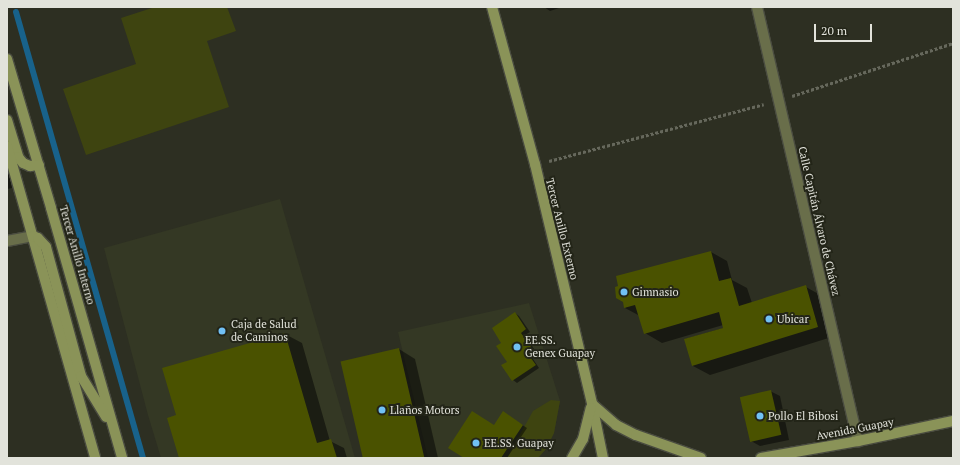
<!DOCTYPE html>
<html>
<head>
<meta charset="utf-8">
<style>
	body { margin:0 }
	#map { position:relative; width:960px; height:465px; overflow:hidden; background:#2d2f22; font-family:"PT Serif",serif }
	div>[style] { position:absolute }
	.built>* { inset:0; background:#343824 }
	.green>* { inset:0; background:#3e4410 }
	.shadow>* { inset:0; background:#0007 }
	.stream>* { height:6px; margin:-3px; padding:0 3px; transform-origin:3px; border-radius:3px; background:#18628b }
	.building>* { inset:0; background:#4a5200; transform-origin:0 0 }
	.path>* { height:2.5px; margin-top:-1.25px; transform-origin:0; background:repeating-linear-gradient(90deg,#66685c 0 3px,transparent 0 5px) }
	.roads { filter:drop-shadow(1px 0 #4a4c40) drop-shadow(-1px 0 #4a4c40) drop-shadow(0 1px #4a4c40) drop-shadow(0 -1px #4a4c40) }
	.street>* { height:10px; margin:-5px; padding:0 5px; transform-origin:5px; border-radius:5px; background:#696e4a }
	.secondary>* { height:10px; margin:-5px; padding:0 5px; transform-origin:5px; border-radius:5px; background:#8a9358 }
	.dots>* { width:11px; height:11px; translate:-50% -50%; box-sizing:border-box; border:2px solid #232518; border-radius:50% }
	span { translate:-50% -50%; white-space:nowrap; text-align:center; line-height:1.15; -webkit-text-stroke:4px #232518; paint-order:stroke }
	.street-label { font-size:11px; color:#e2e3db }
	.poi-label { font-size:11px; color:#e2e3db }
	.left { translate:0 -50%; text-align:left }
	.frame { position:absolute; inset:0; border:8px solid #e2e3db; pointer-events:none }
	.scale { position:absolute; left:814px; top:24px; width:58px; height:18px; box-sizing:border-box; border:2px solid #e2e3db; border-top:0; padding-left:5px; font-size:12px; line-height:14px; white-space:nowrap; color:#e2e3db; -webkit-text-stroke:3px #232518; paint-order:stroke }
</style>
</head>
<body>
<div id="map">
	<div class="built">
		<i style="clip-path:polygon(280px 199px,355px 458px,161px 458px,148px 415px,104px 248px)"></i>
		<i style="clip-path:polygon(529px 303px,560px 401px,554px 433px,546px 449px,538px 458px,428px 458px,398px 332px)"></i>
	</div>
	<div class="green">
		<i style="clip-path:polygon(155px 7px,227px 7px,236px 31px,207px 41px,229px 107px,86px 155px,63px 89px,136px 64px,121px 18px)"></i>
		<i style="clip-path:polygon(551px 400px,560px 401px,554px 433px,546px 449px,538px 458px,507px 458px,533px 411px)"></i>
	</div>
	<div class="shadow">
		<i style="clip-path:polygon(544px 7px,562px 7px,550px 11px)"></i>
		<i style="clip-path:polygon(7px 161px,12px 188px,7px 189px)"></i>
		<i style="clip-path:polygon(711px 252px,727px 261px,732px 280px,747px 288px,752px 303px,806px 287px,822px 296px,835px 336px,710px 375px,693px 366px,685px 339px,724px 328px,723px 325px,662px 343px,645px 333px,640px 316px,625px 308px)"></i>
		<i style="clip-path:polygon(515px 313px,519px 316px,530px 332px,525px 335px,534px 349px,529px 353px,539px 368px,517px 383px,513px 380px,503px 343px)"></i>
		<i style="clip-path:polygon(285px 334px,302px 343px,330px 441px,344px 448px,347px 458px,180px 458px,177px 416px)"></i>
		<i style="clip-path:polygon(399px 349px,415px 359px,438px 458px,364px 458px)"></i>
		<i style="clip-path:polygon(770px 391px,780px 396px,789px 440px,760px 446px,751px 441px)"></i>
		<i style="clip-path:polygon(507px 415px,527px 428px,507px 458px,466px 458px,494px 426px)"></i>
	</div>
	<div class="stream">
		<i style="left:16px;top:12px;width:464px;rotate:74.1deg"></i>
	</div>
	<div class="building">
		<i style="clip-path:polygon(711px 251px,719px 281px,731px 278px,739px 306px,806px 285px,818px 327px,692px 366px,684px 339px,723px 328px,719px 312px,644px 334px,635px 305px,624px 308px,623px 302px,616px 298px,615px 287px,618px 286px,616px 276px)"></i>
		<i style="clip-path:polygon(515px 312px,526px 329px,521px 333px,531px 347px,525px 350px,536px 365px,512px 381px,501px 365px,507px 362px,496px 346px,501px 343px,492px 328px)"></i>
		<i style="clip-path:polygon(285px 333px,317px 443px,331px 439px,337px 458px,179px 458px,167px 418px,176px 415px,162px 368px)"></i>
		<i style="left:399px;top:348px;width:113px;height:60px;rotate:77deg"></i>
		<i style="left:771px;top:390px;width:46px;height:32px;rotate:77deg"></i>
		<i style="clip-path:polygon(472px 411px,494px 425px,503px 411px,523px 425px,501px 458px,464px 458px,448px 448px)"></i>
	</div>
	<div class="path">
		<i style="left:792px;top:96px;width:169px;rotate:-18.2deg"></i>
		<i style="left:549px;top:161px;width:222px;rotate:-14.8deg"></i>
	</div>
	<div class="roads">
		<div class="street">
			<i style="left:757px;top:7px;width:446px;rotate:76.9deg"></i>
			<i style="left:7px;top:241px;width:26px;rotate:-11deg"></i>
		</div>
		<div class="secondary">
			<i style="left:492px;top:7px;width:163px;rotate:74.7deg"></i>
			<i style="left:535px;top:164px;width:247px;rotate:76.6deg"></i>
			<i style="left:592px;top:404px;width:55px;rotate:78.5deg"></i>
			<i style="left:7px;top:59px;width:155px;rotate:73.5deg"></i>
			<i style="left:51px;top:208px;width:260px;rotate:74.1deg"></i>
			<i style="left:7px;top:120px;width:39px;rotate:73deg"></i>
			<i style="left:18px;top:157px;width:8px;rotate:50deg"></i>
			<i style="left:23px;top:163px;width:8px;rotate:23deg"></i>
			<i style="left:30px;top:166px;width:9px;rotate:-6deg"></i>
			<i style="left:7px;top:146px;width:324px;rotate:74.2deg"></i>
			<i style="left:33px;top:236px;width:5px;rotate:22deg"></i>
			<i style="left:38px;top:238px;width:12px;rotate:48deg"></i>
			<i style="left:46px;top:247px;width:134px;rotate:74.8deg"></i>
			<i style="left:81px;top:376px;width:48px;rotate:58.6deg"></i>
			<i style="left:592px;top:404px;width:32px;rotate:41deg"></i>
			<i style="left:616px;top:425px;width:22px;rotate:27deg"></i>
			<i style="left:636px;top:435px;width:69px;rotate:19.5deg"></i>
			<i style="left:572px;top:458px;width:22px;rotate:-60deg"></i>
			<i style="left:583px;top:439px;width:32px;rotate:-76deg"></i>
			<i style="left:761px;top:458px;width:98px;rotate:-9.9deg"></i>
			<i style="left:858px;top:441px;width:97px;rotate:-11.9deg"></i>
		</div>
	</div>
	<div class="dots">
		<i style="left:624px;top:292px;background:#71c1f5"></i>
		<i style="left:769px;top:319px;background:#71c1f5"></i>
		<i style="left:222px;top:331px;background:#71c1f5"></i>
		<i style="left:517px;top:347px;background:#71c1f5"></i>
		<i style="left:382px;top:410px;background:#71c1f5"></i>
		<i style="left:760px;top:416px;background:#71c1f5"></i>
		<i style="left:476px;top:443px;background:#71c1f5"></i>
	</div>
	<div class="street-label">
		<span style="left:819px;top:221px;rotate:77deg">Calle Capitán Álvaro de Chávez</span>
		<span style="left:562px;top:229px;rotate:76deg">Tercer Anillo Externo</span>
		<span style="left:77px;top:255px;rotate:74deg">Tercer Anillo Interno</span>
		<span style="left:855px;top:429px;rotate:-11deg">Avenida Guapay</span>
	</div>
	<div class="poi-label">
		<span class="left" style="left:632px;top:292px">Gimnasio</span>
		<span class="left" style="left:777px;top:319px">Ubicar</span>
		<span class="left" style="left:231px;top:331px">Caja de Salud<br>de Caminos</span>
		<span class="left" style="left:525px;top:347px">EE.SS.<br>Genex Guapay</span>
		<span class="left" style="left:390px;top:410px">Llaños Motors</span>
		<span class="left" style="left:768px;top:416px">Pollo El Bibosi</span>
		<span class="left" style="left:484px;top:443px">EE.SS. Guapay</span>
	</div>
	<div class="frame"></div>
	<div class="scale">20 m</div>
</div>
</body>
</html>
